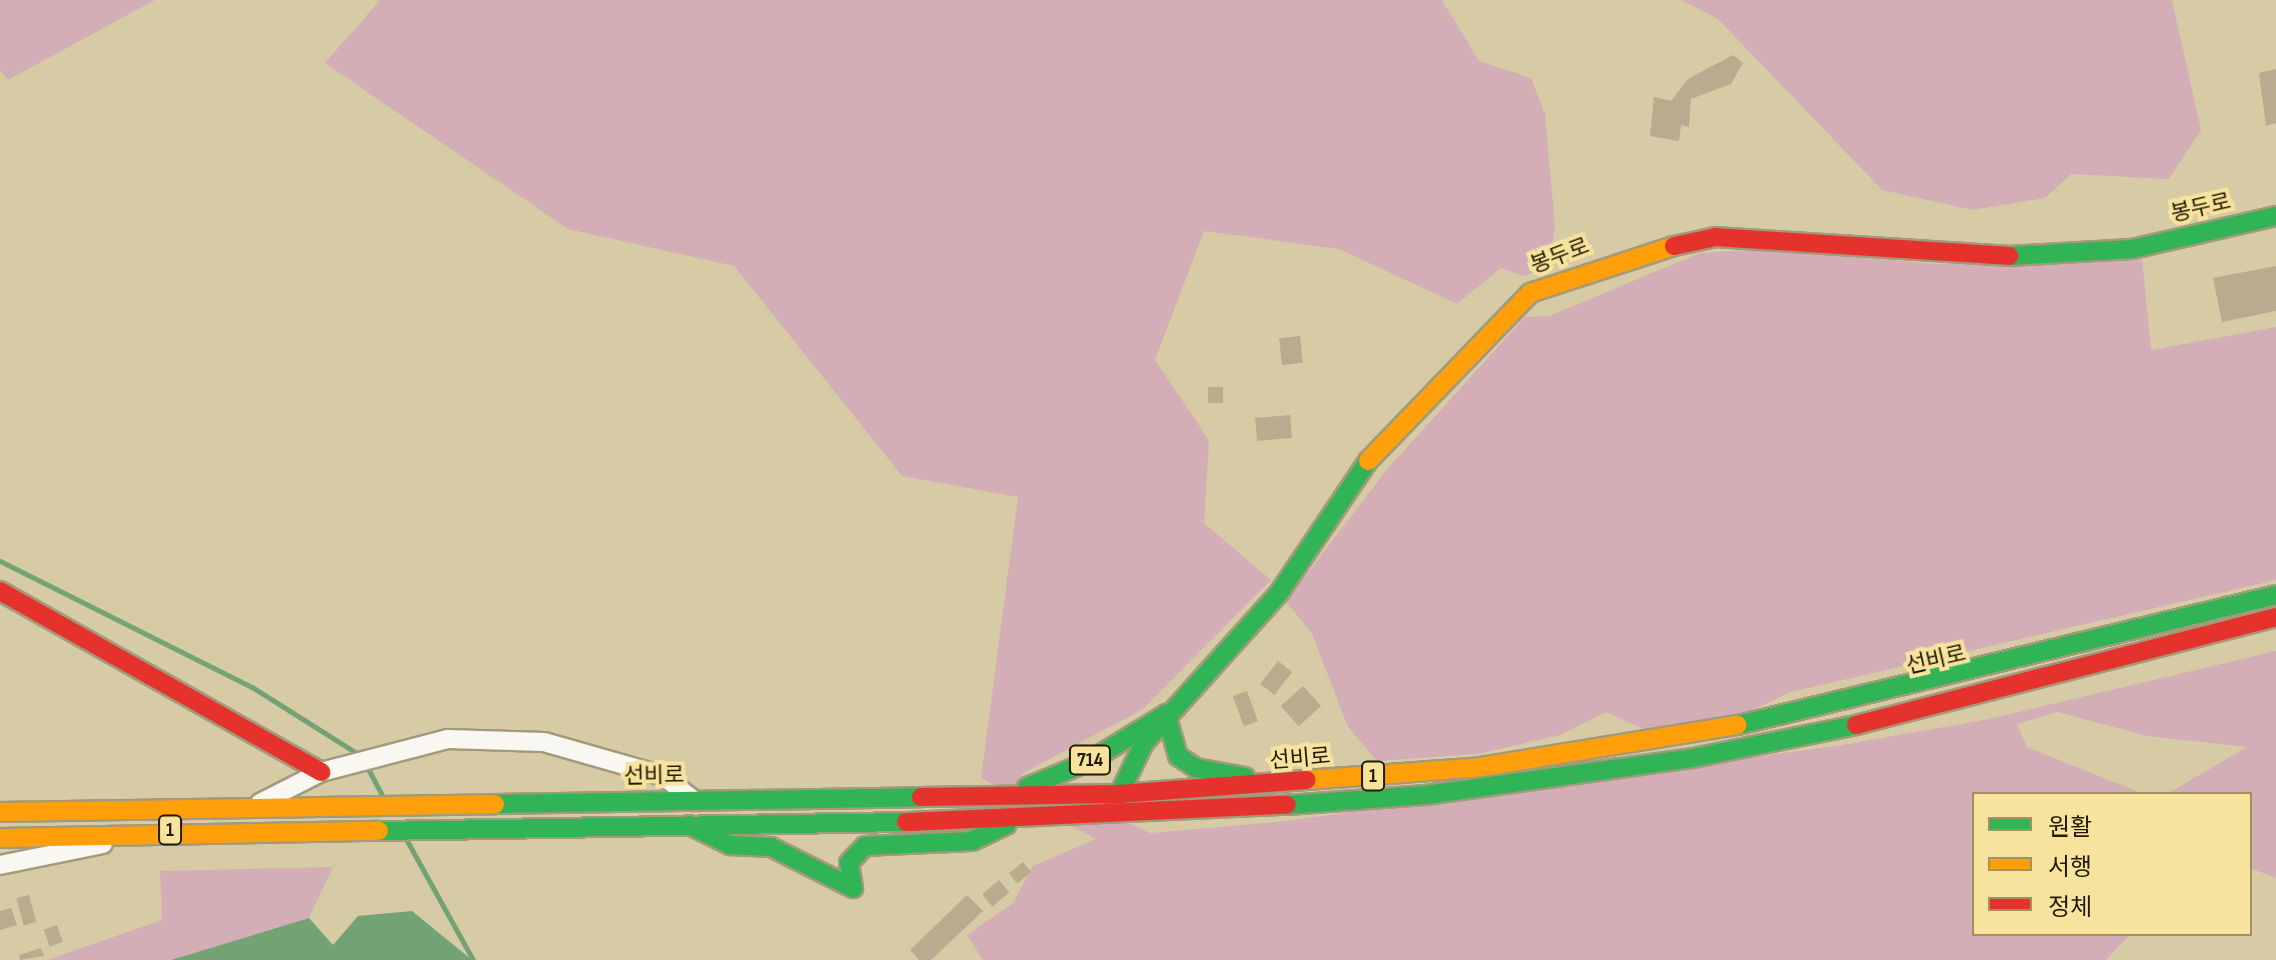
<!DOCTYPE html>
<html>
<head>
<meta charset="utf-8">
<style>
	body { margin:0 }
	#map { position:relative; width:2276px; height:960px; overflow:hidden; background:#d6cba5; font-family:"Sofia Sans Condensed","Noto Sans KR",sans-serif }
	div>[style] { position:absolute }
	.green>* { inset:0; background:#d3aeb7 }
	.water>* { inset:0; background:#73a275 }
	.stream>* { height:5px; margin:-2.5px; padding:0 2.5px; transform-origin:2.5px; border-radius:2.5px; background:#73a275 }
	.building>* { inset:0; background:#b9ab8d; transform-origin:0 0 }
	.roads { filter:drop-shadow(2px 0 #a39a7c) drop-shadow(-2px 0 #a39a7c) drop-shadow(0 2px #a39a7c) drop-shadow(0 -2px #a39a7c) }
	.street>* { height:18px; margin:-9px; padding:0 9px; transform-origin:9px; border-radius:9px; background:#f9f7f2 }
	.fast>* { height:18px; margin:-9px; padding:0 9px; transform-origin:9px; border-radius:9px; background:#30b455 }
	.slow>* { height:18px; margin:-9px; padding:0 9px; transform-origin:9px; border-radius:9px; background:#ff9f0a }
	.jam>* { height:18px; margin:-9px; padding:0 9px; transform-origin:9px; border-radius:9px; background:#e5322d }
	span { translate:-50% -50%; white-space:nowrap; text-align:center; line-height:1.15; -webkit-text-stroke:8px #f7e39e; paint-order:stroke }
	.shield-label span { padding:2px 6px; background:#f7e39e; border:2px solid; border-radius:6px; -webkit-text-stroke-width:0 }
	.shield-label { font-size:20px; color:#211a00; font-weight:700 }
	.street-label { font-size:22px; color:#211a00 }
	.legend { position:absolute; left:1972px; top:792px; width:280px; height:144px; box-sizing:border-box; background:#f7e39e; border:2px solid #a1935f; margin:0; padding:10px 14px; list-style:none; font-size:24px; color:#211a00 }
	.legend li { display:flex; align-items:center; gap:16px; height:40px }
	.legend b { width:40px; border:2px solid #a1935f }
</style>
</head>
<body>
<div id="map">
	<div class="green">
		<i style="clip-path:polygon(0 0,155px 0,8px 80px,0 70px)"></i>
		<i style="clip-path:polygon(380px 0,1442px 0,1479px 61px,1531px 78px,1545px 114px,1555px 227px,1548px 267px,1523px 276px,1501px 268px,1457px 304px,1339px 249px,1204px 231px,1155px 360px,1209px 440px,1204px 523px,1271px 580px,1143px 709px,1020px 775px,1150px 833px,1277px 822px,1842px 745px,1989px 719px,2276px 651px,2276px 878px,2250px 868px,2250px 794px,2167px 794px,2247px 747px,2147px 736px,2058px 712px,2017px 724px,2027px 747px,2144px 794px,1974px 794px,1974px 934px,2131px 934px,2106px 960px,983px 960px,967px 935px,1012px 904px,1033px 866px,1096px 839px,981px 778px,1018px 497px,902px 476px,734px 266px,568px 229px,325px 63px)"></i>
		<i style="clip-path:polygon(1681px 0,2172px 0,2201px 130px,2169px 179px,2071px 174px,2045px 198px,1973px 210px,1882px 190px,1718px 19px)"></i>
		<i style="clip-path:polygon(1764px 249px,1937px 264px,2142px 257px,2151px 350px,2276px 327px,2276px 580px,1791px 692px,1742px 715px,1652px 733px,1606px 712px,1560px 735px,1478px 754px,1377px 761px,1348px 727px,1312px 634px,1286px 601px,1388px 468px,1525px 317px,1549px 316px,1700px 253px)"></i>
		<i style="clip-path:polygon(333px 867px,309px 918px,171px 960px,47px 960px,162px 920px,160px 871px)"></i>
	</div>
	<div class="water">
		<i style="clip-path:polygon(412px 911px,472px 960px,171px 960px,309px 918px,333px 945px,358px 916px)"></i>
	</div>
	<div class="stream">
		<i style="left:0;top:561px;width:282px;rotate:26.6deg"></i>
		<i style="left:252px;top:687px;width:129px;rotate:32.3deg"></i>
		<i style="left:366px;top:765px;width:34px;rotate:62deg"></i>
		<i style="left:406px;top:839px;width:138px;rotate:61deg"></i>
	</div>
	<div class="building">
		<i style="clip-path:polygon(1733px 55px,1743px 63px,1731px 84px,1691px 99px,1689px 127px,1681px 125px,1679px 141px,1650px 136px,1654px 97px,1671px 101px,1688px 79px)"></i>
		<i style="clip-path:polygon(2276px 69px,2276px 123px,2266px 126px,2259px 73px)"></i>
		<i style="clip-path:polygon(2276px 266px,2276px 311px,2222px 322px,2213px 278px)"></i>
		<i style="left:1300px;top:336px;width:27px;height:21px;rotate:84deg"></i>
		<i style="left:1208px;top:387px;width:15px;height:16px"></i>
		<i style="left:1290px;top:415px;width:23px;height:35px;rotate:85deg"></i>
		<i style="left:1278px;top:661px;width:18px;height:29px;rotate:38deg"></i>
		<i style="left:1303px;top:686px;width:27px;height:30px;rotate:48deg"></i>
		<i style="left:1247px;top:691px;width:32px;height:15px;rotate:70deg"></i>
		<i style="left:1023px;top:862px;width:13px;height:18px;rotate:51deg"></i>
		<i style="left:999px;top:880px;width:16px;height:22px;rotate:50deg"></i>
		<i style="left:29px;top:895px;width:28px;height:13px;rotate:75deg"></i>
		<i style="clip-path:polygon(967px 895px,983px 911px,931px 960px,919px 960px,910px 950px)"></i>
		<i style="clip-path:polygon(11px 908px,17px 925px,0 930px,0 911px)"></i>
		<i style="left:57px;top:925px;width:18px;height:14px;rotate:71deg"></i>
		<i style="clip-path:polygon(41px 948px,44px 956px,20px 960px,19px 955px)"></i>
	</div>
	<div class="roads">
		<div class="street">
			<i style="left:260px;top:803px;width:68px;rotate:-26.9deg"></i>
			<i style="left:321px;top:772px;width:131px;rotate:-14.6deg"></i>
			<i style="left:448px;top:739px;width:96px;rotate:1.8deg"></i>
			<i style="left:544px;top:742px;width:124px;rotate:15.9deg"></i>
			<i style="left:663px;top:776px;width:37px;rotate:38deg"></i>
			<i style="left:0;top:865px;width:105px;rotate:-11.5deg"></i>
		</div>
		<div class="fast">
			<i style="left:2009px;top:256px;width:123px;rotate:-3.3deg"></i>
			<i style="left:2132px;top:249px;width:148px;rotate:-12.9deg"></i>
			<i style="left:1738px;top:725px;width:553px;rotate:-13.58deg"></i>
			<i style="left:1027px;top:787px;width:66px;rotate:-22.3deg"></i>
			<i style="left:1088px;top:762px;width:92px;rotate:-31.6deg"></i>
			<i style="left:1166px;top:714px;width:44px;rotate:74.1deg"></i>
			<i style="left:1178px;top:756px;width:22px;rotate:34deg"></i>
			<i style="left:1196px;top:768px;width:50px;rotate:10.4deg"></i>
			<i style="left:495px;top:804px;width:426px;rotate:-0.9deg"></i>
			<i style="left:1287px;top:805px;width:139px;rotate:-4.1deg"></i>
			<i style="left:1426px;top:795px;width:270px;rotate:-7.9deg"></i>
			<i style="left:1693px;top:758px;width:166px;rotate:-11.4deg"></i>
			<i style="left:1113px;top:807px;width:71px;rotate:-64.2deg"></i>
			<i style="left:1144px;top:743px;width:202px;rotate:-48deg"></i>
			<i style="left:1279px;top:593px;width:159px;rotate:-56deg"></i>
			<i style="left:689px;top:825px;width:46px;rotate:26deg"></i>
			<i style="left:730px;top:845px;width:41px;rotate:2.8deg"></i>
			<i style="left:771px;top:847px;width:92px;rotate:26.6deg"></i>
			<i style="left:853px;top:888px;width:25px;rotate:-99deg"></i>
			<i style="left:849px;top:863px;width:23px;rotate:-47deg"></i>
			<i style="left:865px;top:846px;width:107px;rotate:-2.7deg"></i>
			<i style="left:972px;top:841px;width:38px;rotate:-25deg"></i>
			<i style="left:379px;top:831px;width:527px;rotate:-0.98deg"></i>
		</div>
		<div class="slow">
			<i style="left:1368px;top:461px;width:233px;rotate:-46deg"></i>
			<i style="left:1530px;top:293px;width:151px;rotate:-18.1deg"></i>
			<i style="left:1306px;top:780px;width:175px;rotate:-4.2deg"></i>
			<i style="left:1481px;top:767px;width:260px;rotate:-9.3deg"></i>
			<i style="left:0;top:812px;width:495px;rotate:-0.9deg"></i>
			<i style="left:0;top:838px;width:379px;rotate:-1.1deg"></i>
		</div>
		<div class="jam">
			<i style="left:1674px;top:246px;width:43px;rotate:-12.1deg"></i>
			<i style="left:1716px;top:237px;width:294px;rotate:3.7deg"></i>
			<i style="left:0;top:591px;width:369px;rotate:29.4deg"></i>
			<i style="left:1856px;top:725px;width:434px;rotate:-14.4deg"></i>
			<i style="left:921px;top:797px;width:198px;rotate:-0.9deg"></i>
			<i style="left:1119px;top:794px;width:188px;rotate:-4.3deg"></i>
			<i style="left:906px;top:822px;width:381px;rotate:-2.6deg"></i>
		</div>
	</div>
	<div class="shield-label">
		<span style="left:1090px;top:760px">714</span>
		<span style="left:1373px;top:776px">1</span>
		<span style="left:170px;top:830px">1</span>
	</div>
	<div class="street-label">
		<span style="left:2201px;top:208px;rotate:-13deg">봉두로</span>
		<span style="left:1560px;top:256px;rotate:-21deg">봉두로</span>
		<span style="left:1936px;top:660px;rotate:-13deg">선비로</span>
		<span style="left:1300px;top:759px;rotate:-5deg">선비로</span>
		<span style="left:654px;top:776px;rotate:-1deg">선비로</span>
	</div>
	<ul class="legend">
	<li><b style="height:10px;background:#30b455"></b>원활</li>
	<li><b style="height:10px;background:#ff9f0a"></b>서행</li>
	<li><b style="height:10px;background:#e5322d"></b>정체</li>
	</ul>
</div>
</body>
</html>
